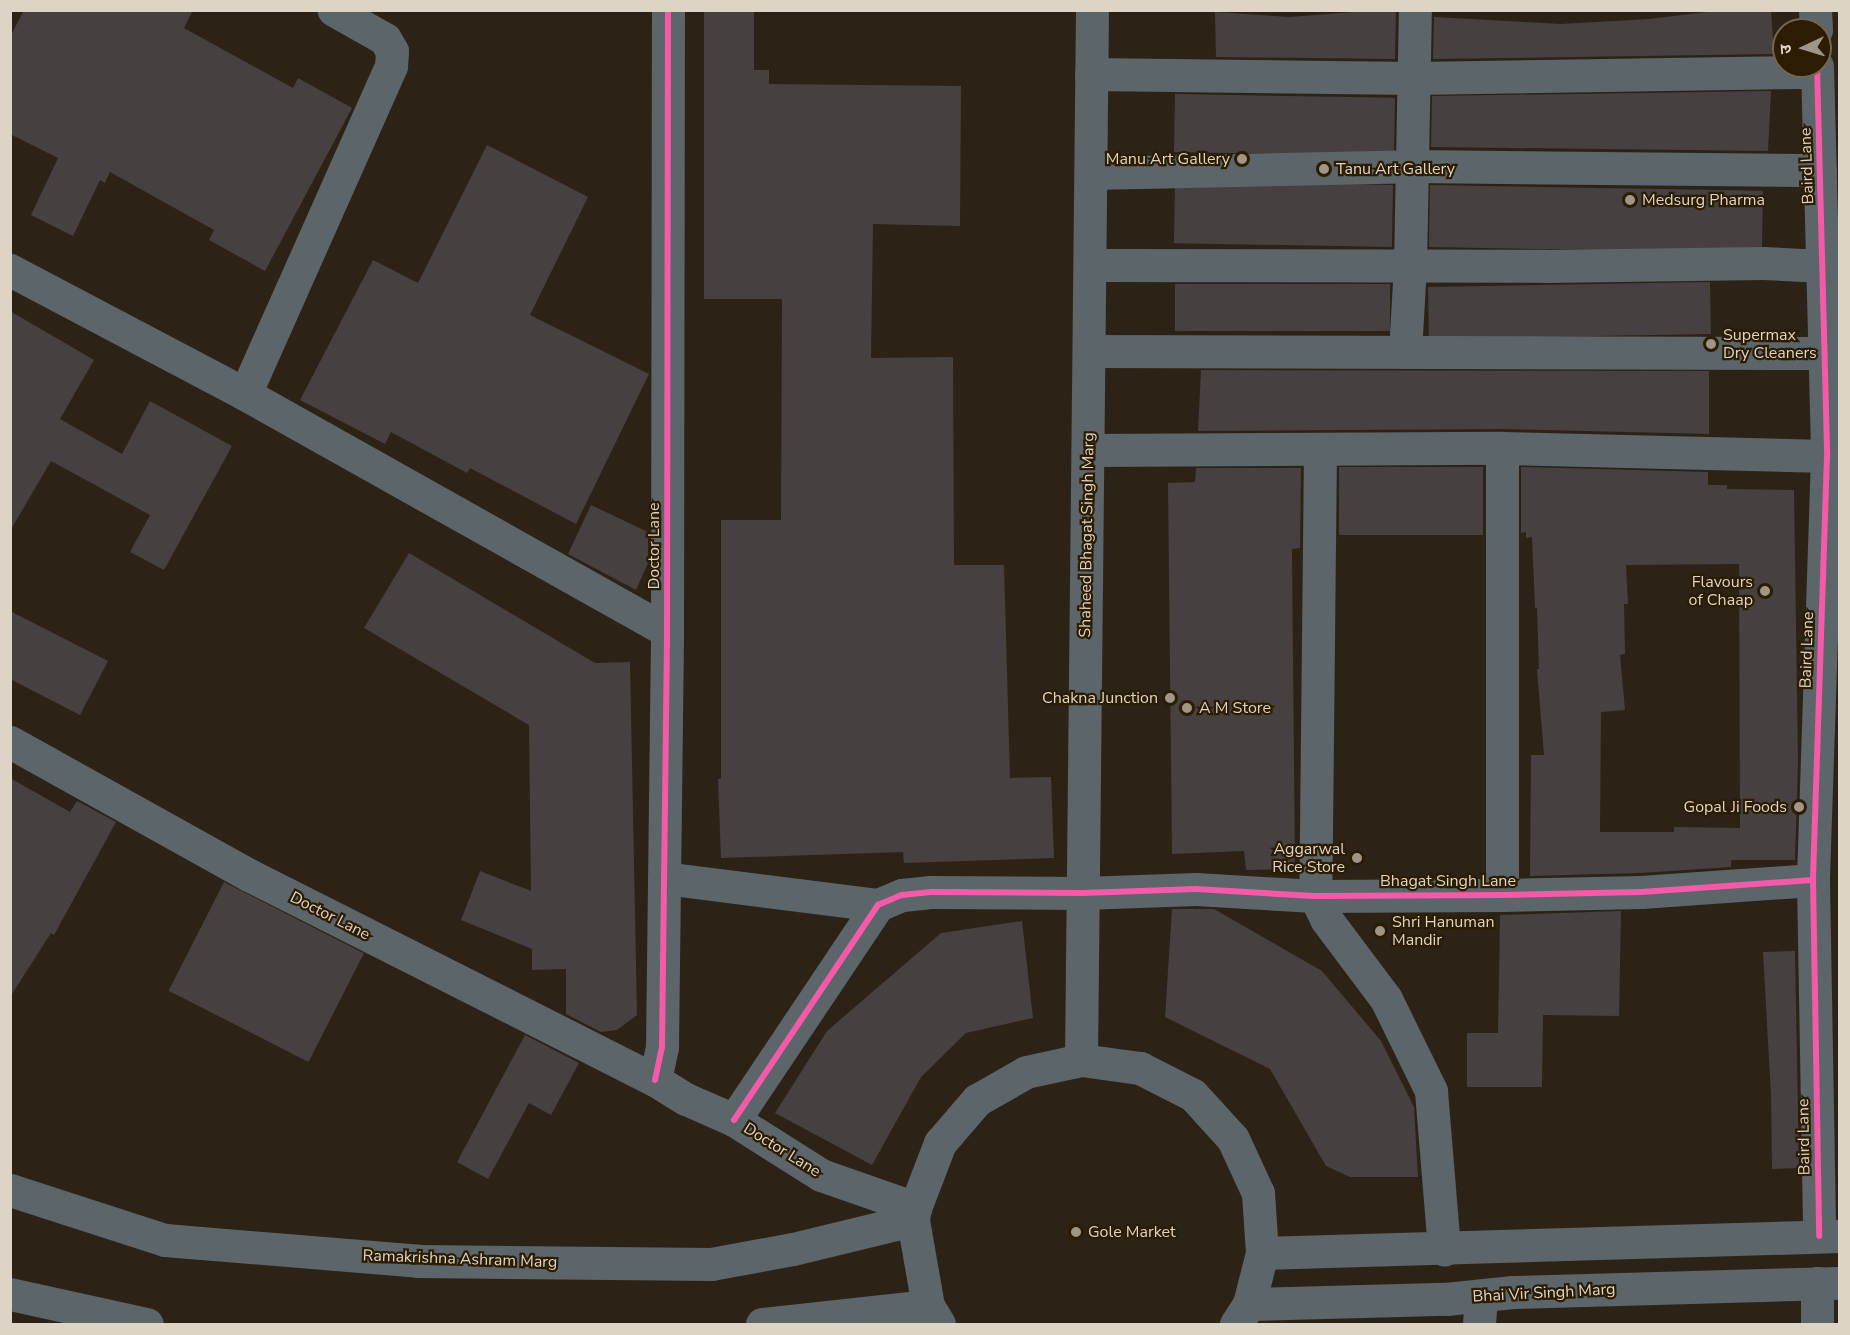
<!DOCTYPE html>
<html>
<head>
<meta charset="utf-8">
<style>
	body { margin:0 }
	#map { position:relative; width:1850px; height:1335px; overflow:hidden; background:#2c2316; font-family:"Nunito Sans","Noto Sans Devanagari",sans-serif }
	div>[style] { position:absolute }
	.building>* { inset:0; background:#464040; transform-origin:0 0 }
	.minor>* { height:33px; margin:-16.5px; padding:0 16.5px; transform-origin:16.5px; border-radius:16.5px; background:#5c6569 }
	.cycleway>* { height:6px; margin:-3px; padding:0 3px; transform-origin:3px; border-radius:3px; background:#f35aa7 }
	.dots>* { width:16px; height:16px; translate:-50% -50%; box-sizing:border-box; border:3px solid #2b1c03; border-radius:50% }
	span { translate:-50% -50%; white-space:nowrap; text-align:center; line-height:1.15; -webkit-text-stroke:4.5px #2b1c03; paint-order:stroke }
	.poi-label { font-size:16px; color:#ded4c6 }
	.right { translate:-100% -50%; text-align:right }
	.left { translate:0 -50%; text-align:left }
	.street-label { font-size:16px; color:#ded4c6 }
	.frame { position:absolute; inset:0; border:12px solid #ded4c6; pointer-events:none }
	.north { position:absolute; left:1772px; top:18px; width:60px; height:60px; box-sizing:border-box; background:#2b1c03; border:2px solid #736651; border-radius:50%; rotate:266deg; font-size:16px; font-weight:700; line-height:24px; text-align:center; color:#ded4c6 }
	.north::after { content:''; display:block; margin:auto; width:21px; height:27px; background:#a09688; clip-path:polygon(50% 0,100% 100%,50% 72%,0 100%) }
</style>
</head>
<body>
<div id="map">
	<div class="building">
		<i style="clip-path:polygon(24px 10px,193px 10px,184px 28px,293px 88px,298px 78px,352px 108px,265px 271px,209px 240px,214px 230px,110px 172px,105px 183px,100px 180px,73px 236px,31px 215px,58px 158px,10px 134px,10px 37px)"></i>
		<i style="clip-path:polygon(704px 10px,754px 10px,754px 70px,769px 70px,769px 84px,961px 86px,960px 226px,873px 224px,871px 358px,953px 357px,954px 565px,1004px 565px,1010px 778px,1051px 777px,1054px 858px,904px 863px,903px 852px,721px 858px,718px 779px,721px 779px,721px 520px,781px 520px,782px 299px,704px 299px)"></i>
		<i style="clip-path:polygon(1379px 10px,1396px 10px,1395px 59px,1216px 57px,1215px 12px,1290px 17px)"></i>
		<i style="clip-path:polygon(1724px 10px,1771px 10px,1774px 54px,1433px 59px,1434px 17px,1561px 24px,1649px 19px)"></i>
		<i style="clip-path:polygon(1771px 91px,1768px 151px,1431px 147px,1432px 96px)"></i>
		<i style="left:1175px;top:94px;width:220px;height:58px;rotate:1deg"></i>
		<i style="clip-path:polygon(487px 145px,588px 197px,530px 315px,649px 374px,576px 524px,470px 468px,467px 473px,391px 432px,385px 444px,300px 400px,373px 260px,418px 283px)"></i>
		<i style="left:1393px;top:185px;width:62px;height:218px;rotate:91deg"></i>
		<i style="left:1430px;top:185px;width:333px;height:62px;rotate:1deg"></i>
		<i style="left:1710px;top:282px;width:52px;height:282px;rotate:89deg"></i>
		<i style="left:1175px;top:284px;width:215px;height:47px"></i>
		<i style="clip-path:polygon(10px 311px,94px 360px,60px 419px,122px 454px,150px 401px,232px 446px,164px 570px,130px 552px,150px 515px,51px 461px,10px 531px)"></i>
		<i style="clip-path:polygon(1201px 370px,1709px 371px,1709px 434px,1502px 429px,1198px 431px)"></i>
		<i style="left:1483px;top:467px;width:68px;height:144px;rotate:90deg"></i>
		<i style="clip-path:polygon(evenodd,1521px 467px,1708px 472px,1708px 485px,1727px 485px,1727px 489px,1794px 490px,1798px 763px,1795px 860px,1731px 860px,1731px 867px,1640px 873px,1530px 876px,1531px 755px,1544px 755px,1537px 669px,1539px 669px,1537px 608px,1535px 608px,1532px 537px,1526px 538px,1526px 532px,1521px 533px,1521px 467px,1739px 564px,1740px 828px,1674px 827px,1674px 832px,1600px 832px,1601px 712px,1625px 710px,1620px 655px,1625px 654px,1624px 604px,1628px 604px,1626px 565px,1739px 564px)"></i>
		<i style="clip-path:polygon(1196px 468px,1301px 468px,1300px 548px,1292px 549px,1295px 869px,1246px 870px,1244px 851px,1172px 854px,1168px 483px,1195px 482px)"></i>
		<i style="clip-path:polygon(591px 505px,648px 532px,648px 563px,636px 590px,568px 554px)"></i>
		<i style="clip-path:polygon(409px 553px,595px 663px,630px 662px,637px 1015px,617px 1030px,601px 1032px,566px 1014px,566px 969px,532px 970px,532px 949px,461px 920px,480px 871px,531px 891px,529px 725px,364px 628px)"></i>
		<i style="clip-path:polygon(10px 611px,108px 661px,80px 715px,10px 679px)"></i>
		<i style="clip-path:polygon(10px 778px,70px 812px,77px 801px,116px 822px,54px 935px,51px 933px,10px 997px)"></i>
		<i style="left:224px;top:882px;width:157px;height:122px;rotate:27deg"></i>
		<i style="clip-path:polygon(1172px 909px,1214px 909px,1322px 971px,1381px 1041px,1414px 1107px,1418px 1177px,1350px 1177px,1326px 1166px,1270px 1069px,1165px 1017px)"></i>
		<i style="clip-path:polygon(1621px 911px,1619px 1016px,1543px 1015px,1542px 1087px,1467px 1087px,1467px 1033px,1498px 1033px,1500px 915px)"></i>
		<i style="clip-path:polygon(1022px 921px,1033px 1018px,966px 1033px,921px 1077px,872px 1165px,775px 1113px,827px 1031px,941px 933px)"></i>
		<i style="clip-path:polygon(1795px 951px,1799px 1168px,1772px 1169px,1771px 1095px,1763px 952px)"></i>
		<i style="clip-path:polygon(525px 1035px,579px 1063px,551px 1115px,529px 1103px,488px 1179px,457px 1162px)"></i>
	</div>
	<div class="minor">
		<i style="left:1815px;top:10px;width:20px;rotate:87deg"></i>
		<i style="left:1817px;top:66px;width:390px;rotate:88.5deg"></i>
		<i style="left:1827px;top:456px;width:424px;rotate:91.9deg"></i>
		<i style="left:1813px;top:880px;width:356px;rotate:89deg"></i>
		<i style="left:1091px;top:74px;width:323px;rotate:0.7deg"></i>
		<i style="left:1414px;top:78px;width:403px;rotate:-0.9deg"></i>
		<i style="left:1091px;top:173px;width:321px;rotate:-1.2deg"></i>
		<i style="left:1412px;top:166px;width:408px;rotate:0.6deg"></i>
		<i style="left:1090px;top:265px;width:456px;rotate:0.1deg"></i>
		<i style="left:1546px;top:266px;width:217px;rotate:-0.8deg"></i>
		<i style="left:1763px;top:263px;width:60px;rotate:2.9deg"></i>
		<i style="left:10px;top:270px;width:266px;rotate:27.8deg"></i>
		<i style="left:245px;top:394px;width:484px;rotate:29.3deg"></i>
		<i style="left:1089px;top:351px;width:736px;rotate:0.16deg"></i>
		<i style="left:1405px;top:352px;width:86px;rotate:-86.7deg"></i>
		<i style="left:1410px;top:266px;width:256px;rotate:-88.9deg"></i>
		<i style="left:245px;top:394px;width:359px;rotate:-66deg"></i>
		<i style="left:391px;top:66px;width:15px;rotate:-86deg"></i>
		<i style="left:392px;top:51px;width:14px;rotate:-120deg"></i>
		<i style="left:385px;top:39px;width:59px;rotate:-150.4deg"></i>
		<i style="left:1502px;top:448px;width:325px;rotate:1.4deg"></i>
		<i style="left:1320px;top:449px;width:447px;rotate:90.6deg"></i>
		<i style="left:1315px;top:896px;width:25px;rotate:64deg"></i>
		<i style="left:1326px;top:919px;width:100px;rotate:53.1deg"></i>
		<i style="left:1386px;top:999px;width:102px;rotate:63.9deg"></i>
		<i style="left:1431px;top:1091px;width:159px;rotate:85.3deg"></i>
		<i style="left:1088px;top:450px;width:414px;rotate:-0.3deg"></i>
		<i style="left:1502px;top:448px;width:447px;rotate:90deg"></i>
		<i style="left:10px;top:742px;width:274px;rotate:29.1deg"></i>
		<i style="left:249px;top:875px;width:455px;rotate:26.8deg"></i>
		<i style="left:655px;top:1080px;width:36px;rotate:32deg"></i>
		<i style="left:686px;top:1099px;width:52px;rotate:23.6deg"></i>
		<i style="left:734px;top:1120px;width:103px;rotate:32.3deg"></i>
		<i style="left:821px;top:1175px;width:100px;rotate:19.3deg"></i>
		<i style="left:664px;top:878px;width:216px;rotate:7.2deg"></i>
		<i style="left:1081px;top:1060px;width:1050px;rotate:-89.4deg"></i>
		<i style="left:655px;top:1080px;width:34px;rotate:-78deg"></i>
		<i style="left:662px;top:1047px;width:416px;rotate:-89.3deg"></i>
		<i style="left:667px;top:631px;width:621px;rotate:-89.91deg"></i>
		<i style="left:734px;top:1120px;width:259px;rotate:-56.2deg"></i>
		<i style="left:878px;top:905px;width:26px;rotate:-23deg"></i>
		<i style="left:902px;top:895px;width:29px;rotate:-6deg"></i>
		<i style="left:931px;top:892px;width:152px;rotate:0.4deg"></i>
		<i style="left:1083px;top:893px;width:113px;rotate:-2deg"></i>
		<i style="left:1196px;top:889px;width:119px;rotate:3.4deg"></i>
		<i style="left:1315px;top:896px;width:187px;rotate:-0.3deg"></i>
		<i style="left:1502px;top:895px;width:139px;rotate:-1.2deg"></i>
		<i style="left:1641px;top:892px;width:172px;rotate:-4deg"></i>
		<i style="left:10px;top:1190px;width:163px;rotate:17.9deg"></i>
		<i style="left:165px;top:1240px;width:254px;rotate:4.7deg"></i>
		<i style="left:418px;top:1261px;width:293px;rotate:0.6deg"></i>
		<i style="left:711px;top:1264px;width:83px;rotate:-10.4deg"></i>
		<i style="left:793px;top:1249px;width:123px;rotate:-13.6deg"></i>
		<i style="left:1262px;top:1253px;width:578px;rotate:-1.68deg"></i>
		<i style="left:10px;top:1294px;width:140px;rotate:12.4deg"></i>
		<i style="left:1249px;top:1304px;width:197px;rotate:-1.5deg"></i>
		<i style="left:1446px;top:1299px;width:67px;rotate:-6deg"></i>
		<i style="left:1513px;top:1292px;width:327px;rotate:-1.6deg"></i>
		<i style="left:762px;top:1324px;width:167px;rotate:-6.2deg"></i>
		<i style="left:939px;top:1324px;width:21px;rotate:-121deg"></i>
		<i style="left:928px;top:1306px;width:87px;rotate:-99.9deg"></i>
		<i style="left:913px;top:1220px;width:12px;rotate:-81deg"></i>
		<i style="left:915px;top:1208px;width:70px;rotate:-69deg"></i>
		<i style="left:940px;top:1143px;width:57px;rotate:-49.3deg"></i>
		<i style="left:977px;top:1100px;width:56px;rotate:-29.7deg"></i>
		<i style="left:1026px;top:1072px;width:56px;rotate:-12.3deg"></i>
		<i style="left:1081px;top:1060px;width:60px;rotate:7.7deg"></i>
		<i style="left:1140px;top:1068px;width:59px;rotate:27deg"></i>
		<i style="left:1193px;top:1095px;width:59px;rotate:47.7deg"></i>
		<i style="left:1233px;top:1139px;width:60px;rotate:65.2deg"></i>
		<i style="left:1258px;top:1193px;width:60px;rotate:86.2deg"></i>
		<i style="left:1262px;top:1253px;width:53px;rotate:104.3deg"></i>
		<i style="left:1249px;top:1304px;width:24px;rotate:123deg"></i>
		<i style="left:1479px;top:1324px;width:28px;rotate:-86deg"></i>
		<i style="left:1817px;top:1324px;width:41px;rotate:-90deg"></i>
	</div>
	<div class="cycleway">
		<i style="left:1817px;top:66px;width:390px;rotate:88.5deg"></i>
		<i style="left:1827px;top:456px;width:424px;rotate:91.9deg"></i>
		<i style="left:1813px;top:880px;width:356px;rotate:89deg"></i>
		<i style="left:655px;top:1080px;width:34px;rotate:-78deg"></i>
		<i style="left:662px;top:1047px;width:416px;rotate:-89.3deg"></i>
		<i style="left:667px;top:631px;width:621px;rotate:-89.91deg"></i>
		<i style="left:734px;top:1120px;width:259px;rotate:-56.2deg"></i>
		<i style="left:878px;top:905px;width:26px;rotate:-23deg"></i>
		<i style="left:902px;top:895px;width:29px;rotate:-6deg"></i>
		<i style="left:931px;top:892px;width:152px;rotate:0.4deg"></i>
		<i style="left:1083px;top:893px;width:113px;rotate:-2deg"></i>
		<i style="left:1196px;top:889px;width:119px;rotate:3.4deg"></i>
		<i style="left:1315px;top:896px;width:187px;rotate:-0.3deg"></i>
		<i style="left:1502px;top:895px;width:139px;rotate:-1.2deg"></i>
		<i style="left:1641px;top:892px;width:172px;rotate:-4deg"></i>
	</div>
	<div class="dots">
		<i style="left:1242px;top:159px;background:#a09688"></i>
		<i style="left:1324px;top:169px;background:#a09688"></i>
		<i style="left:1630px;top:200px;background:#a09688"></i>
		<i style="left:1711px;top:344px;background:#a09688"></i>
		<i style="left:1765px;top:591px;background:#a09688"></i>
		<i style="left:1170px;top:698px;background:#a09688"></i>
		<i style="left:1187px;top:708px;background:#a09688"></i>
		<i style="left:1799px;top:807px;background:#a09688"></i>
		<i style="left:1357px;top:858px;background:#a09688"></i>
		<i style="left:1380px;top:931px;background:#a09688"></i>
		<i style="left:1076px;top:1232px;background:#a09688"></i>
	</div>
	<div class="poi-label">
		<span class="right" style="left:1230px;top:159px">Manu Art Gallery</span>
		<span class="left" style="left:1336px;top:169px">Tanu Art Gallery</span>
		<span class="left" style="left:1642px;top:200px">Medsurg Pharma</span>
		<span class="left" style="left:1723px;top:344px">Supermax<br>Dry Cleaners</span>
		<span class="right" style="left:1753px;top:591px">Flavours<br>of Chaap</span>
		<span class="right" style="left:1158px;top:698px">Chakna Junction</span>
		<span class="left" style="left:1199px;top:708px">A M Store</span>
		<span class="right" style="left:1787px;top:807px">Gopal Ji Foods</span>
		<span class="right" style="left:1345px;top:858px">Aggarwal<br>Rice Store</span>
		<span class="left" style="left:1392px;top:931px">Shri Hanuman<br>Mandir</span>
		<span class="left" style="left:1088px;top:1232px">Gole Market</span>
	</div>
	<div class="street-label">
		<span style="left:1807px;top:166px;rotate:-92deg">Baird Lane</span>
		<span style="left:1087px;top:535px;rotate:-89deg">Shaheed Bhagat Singh Marg</span>
		<span style="left:654px;top:546px;rotate:-90deg">Doctor Lane</span>
		<span style="left:1807px;top:650px;rotate:-88deg">Baird Lane</span>
		<span style="left:1448px;top:881px">Bhagat Singh Lane</span>
		<span style="left:330px;top:916px;rotate:27deg">Doctor Lane</span>
		<span style="left:1804px;top:1137px;rotate:-91deg">Baird Lane</span>
		<span style="left:782px;top:1150px;rotate:32deg">Doctor Lane</span>
		<span style="left:460px;top:1259px;rotate:2deg">Ramakrishna Ashram Marg</span>
		<span style="left:1544px;top:1293px;rotate:-3deg">Bhai Vir Singh Marg</span>
	</div>
	<div class="frame"></div>
	<div class="north">उ</div>
</div>
</body>
</html>
